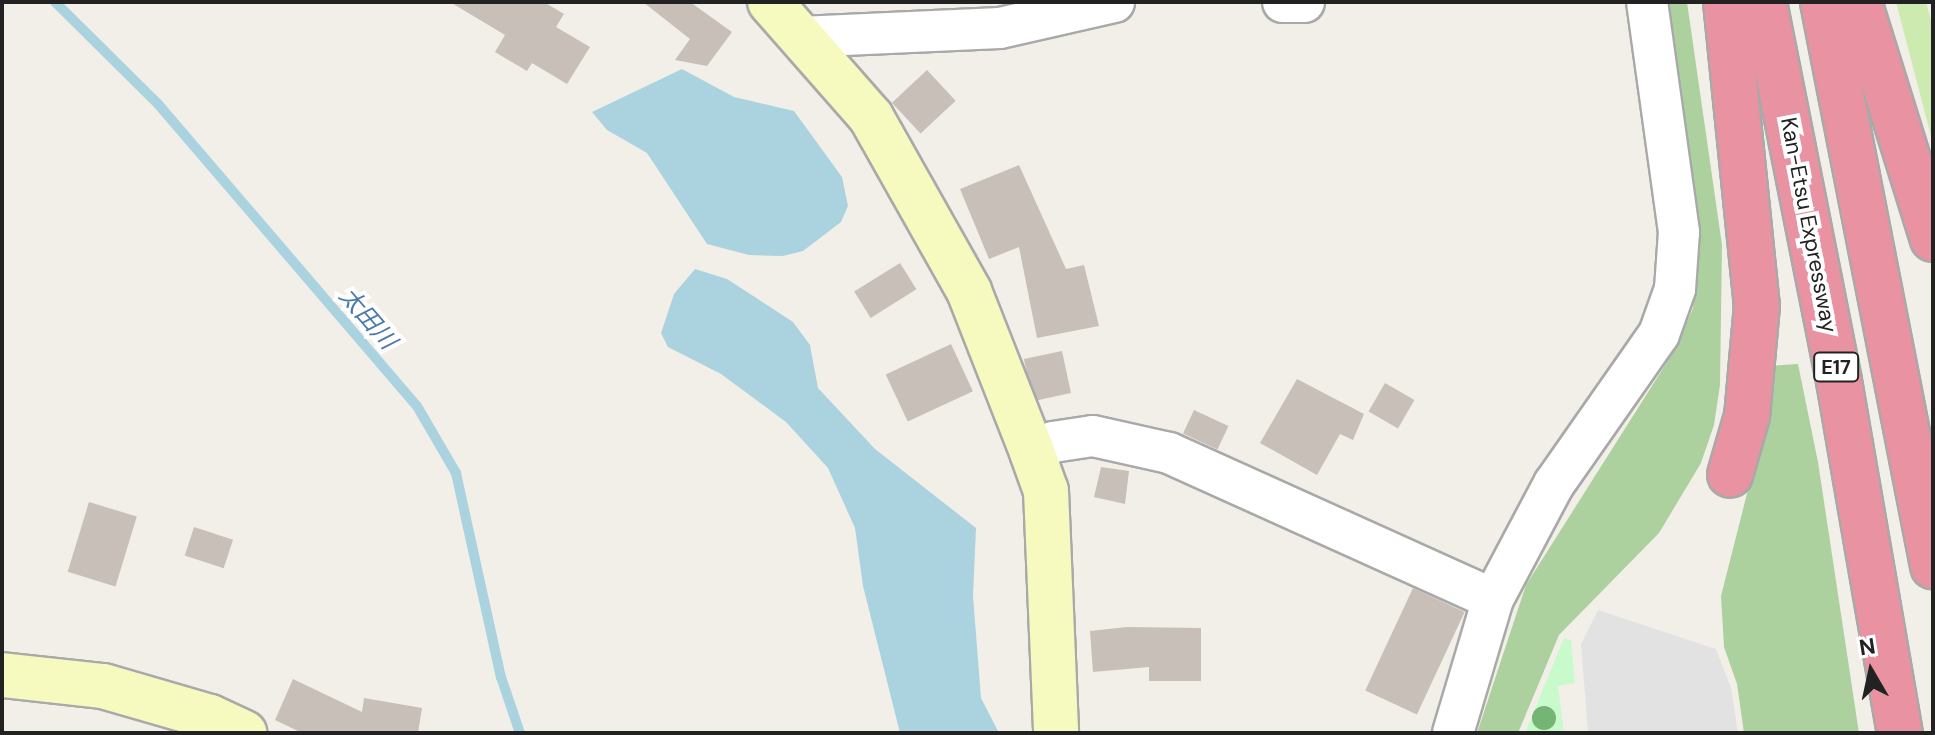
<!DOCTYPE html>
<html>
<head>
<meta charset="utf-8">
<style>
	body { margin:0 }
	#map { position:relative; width:1935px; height:735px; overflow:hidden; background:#f2efe9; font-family:"DM Sans","Noto Sans JP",sans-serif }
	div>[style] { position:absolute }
	.grass>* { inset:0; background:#cdebb0 }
	.forest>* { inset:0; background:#add19e }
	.park>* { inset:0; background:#c8facc }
	.parking>* { inset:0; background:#e2e2e2 }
	.water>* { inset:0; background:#aad3df }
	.stream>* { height:10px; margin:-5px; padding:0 5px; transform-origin:5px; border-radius:5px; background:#aad3df }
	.building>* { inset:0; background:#c7bfb8; transform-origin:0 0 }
	.roads { filter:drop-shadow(2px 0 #a9a9a9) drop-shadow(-2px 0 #a9a9a9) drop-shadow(0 2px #a9a9a9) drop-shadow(0 -2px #a9a9a9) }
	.street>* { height:40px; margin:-20px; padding:0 20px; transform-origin:20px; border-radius:20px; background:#fff }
	.secondary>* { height:44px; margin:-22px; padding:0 22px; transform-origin:22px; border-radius:22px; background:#f7fabf }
	.highway>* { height:44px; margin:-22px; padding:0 22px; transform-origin:22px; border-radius:22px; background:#e892a2 }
	.trees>* { width:24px; height:24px; margin:-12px; border-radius:50%; background:#74b475 }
	span { translate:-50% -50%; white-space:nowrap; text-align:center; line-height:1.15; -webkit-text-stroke:8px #fff; paint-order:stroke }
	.shield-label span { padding:2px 6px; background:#fff; border:2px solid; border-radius:6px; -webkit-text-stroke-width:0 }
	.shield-label { font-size:20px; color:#222; font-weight:700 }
	.street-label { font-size:22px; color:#222 }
	.water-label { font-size:24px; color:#4a7aab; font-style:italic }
	.frame { position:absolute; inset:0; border:4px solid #222; pointer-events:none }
	.north { position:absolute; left:1831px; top:631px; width:80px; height:80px; -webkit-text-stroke:6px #fff; paint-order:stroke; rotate:351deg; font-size:22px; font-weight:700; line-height:32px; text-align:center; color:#222 }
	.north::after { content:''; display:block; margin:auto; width:28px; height:36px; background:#222; clip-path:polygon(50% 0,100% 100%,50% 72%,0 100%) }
</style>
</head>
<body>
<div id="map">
	<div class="grass">
		<i style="clip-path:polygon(1896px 2px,1926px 2px,1933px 27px,1933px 144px)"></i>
	</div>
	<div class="forest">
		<i style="clip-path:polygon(1663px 2px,1687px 2px,1722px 245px,1720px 385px,1714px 425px,1701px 463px,1659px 533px,1559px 635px,1518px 733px,1477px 733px,1526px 585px,1676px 348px,1693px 308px,1696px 249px)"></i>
		<i style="clip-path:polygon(1798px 364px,1818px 462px,1859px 733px,1744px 733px,1737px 684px,1724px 647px,1721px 596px,1753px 470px,1767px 366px)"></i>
	</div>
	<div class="park">
		<i style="clip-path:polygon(1564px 638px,1571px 640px,1575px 683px,1558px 686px,1564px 733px,1525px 733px)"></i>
	</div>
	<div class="parking">
		<i style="clip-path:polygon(1598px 610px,1716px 649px,1731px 688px,1738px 733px,1588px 733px,1581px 644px)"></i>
	</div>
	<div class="water">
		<i style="clip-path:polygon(682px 69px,734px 97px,794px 111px,842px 177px,848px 206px,841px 222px,803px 251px,783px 256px,749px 255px,707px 244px,647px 153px,607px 130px,592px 112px)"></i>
		<i style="clip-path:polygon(695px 269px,727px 279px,793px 322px,810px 345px,818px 388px,875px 449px,976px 528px,973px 596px,981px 698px,999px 733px,900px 733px,863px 586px,855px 528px,828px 468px,786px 422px,721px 374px,668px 347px,661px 333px,674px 294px)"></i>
	</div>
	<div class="stream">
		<i style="left:55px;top:2px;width:145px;rotate:44.7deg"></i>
		<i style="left:158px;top:104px;width:398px;rotate:49.4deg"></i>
		<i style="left:417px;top:406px;width:78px;rotate:59.8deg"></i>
		<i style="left:456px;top:473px;width:209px;rotate:77.6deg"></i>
		<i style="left:501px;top:677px;width:59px;rotate:71.3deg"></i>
	</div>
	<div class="building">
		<i style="clip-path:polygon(450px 2px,544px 2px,564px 14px,556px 27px,590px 47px,567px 84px,532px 63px,527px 71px,495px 52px,505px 35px)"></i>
		<i style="clip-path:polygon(643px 2px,690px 2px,732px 32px,707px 66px,675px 60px,690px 39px)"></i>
		<i style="left:927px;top:70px;width:42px;height:48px;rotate:47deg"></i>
		<i style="clip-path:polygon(1019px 165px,1066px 269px,1084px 265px,1099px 326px,1037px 338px,1019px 247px,989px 259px,960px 189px)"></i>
		<i style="left:900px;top:263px;width:31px;height:54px;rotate:58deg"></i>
		<i style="left:951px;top:344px;width:52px;height:72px;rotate:65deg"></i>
		<i style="left:1062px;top:351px;width:43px;height:39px;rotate:78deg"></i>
		<i style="clip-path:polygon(1297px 379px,1364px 414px,1353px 440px,1340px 434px,1317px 475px,1260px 443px)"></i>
		<i style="left:1385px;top:383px;width:34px;height:33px;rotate:30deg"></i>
		<i style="left:1194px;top:410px;width:38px;height:26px;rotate:25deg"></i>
		<i style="clip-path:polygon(1101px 467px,1129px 471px,1125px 504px,1094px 497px)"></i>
		<i style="left:89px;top:502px;width:50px;height:73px;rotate:17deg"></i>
		<i style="left:194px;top:527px;width:41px;height:30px;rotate:18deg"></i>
		<i style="left:1413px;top:588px;width:57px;height:113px;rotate:25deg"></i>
		<i style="clip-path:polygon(1127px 627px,1201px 628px,1201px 681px,1149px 681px,1149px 667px,1093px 672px,1090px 631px)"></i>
		<i style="clip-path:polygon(293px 679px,362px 712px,364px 698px,422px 708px,418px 733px,302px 733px,275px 720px)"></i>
	</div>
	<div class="roads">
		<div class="street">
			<i style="left:1283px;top:2px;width:21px"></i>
			<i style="left:800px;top:37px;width:200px;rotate:-2.6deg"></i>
			<i style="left:1000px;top:28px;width:117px;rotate:-12.8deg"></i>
			<i style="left:1032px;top:452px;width:23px;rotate:-25deg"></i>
			<i style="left:1053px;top:442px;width:40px;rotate:-8.5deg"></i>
			<i style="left:1093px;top:436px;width:78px;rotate:12.6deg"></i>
			<i style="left:1169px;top:453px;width:355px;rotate:24.3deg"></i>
			<i style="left:1453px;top:733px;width:140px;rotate:-73.4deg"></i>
			<i style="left:1493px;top:599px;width:130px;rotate:-62.1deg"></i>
			<i style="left:1554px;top:484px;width:183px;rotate:-55deg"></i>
			<i style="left:1659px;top:334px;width:48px;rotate:-70.4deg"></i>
			<i style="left:1675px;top:289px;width:57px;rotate:-86deg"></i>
			<i style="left:1679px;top:232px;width:232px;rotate:-97.9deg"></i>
		</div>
		<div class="secondary">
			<i style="left:770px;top:2px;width:153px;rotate:48.7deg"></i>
			<i style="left:871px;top:117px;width:200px;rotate:60.6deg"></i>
			<i style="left:969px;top:291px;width:173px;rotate:68.6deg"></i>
			<i style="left:1032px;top:452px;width:41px;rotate:70.3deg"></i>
			<i style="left:1046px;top:491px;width:242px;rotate:87.6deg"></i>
			<i style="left:2px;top:675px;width:102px;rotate:6.2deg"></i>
			<i style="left:103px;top:686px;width:111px;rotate:16.2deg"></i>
			<i style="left:210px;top:717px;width:38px;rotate:25deg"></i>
		</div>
		<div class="highway">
			<i style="left:1726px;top:2px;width:305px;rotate:84.2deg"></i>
			<i style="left:1757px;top:305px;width:111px;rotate:95.1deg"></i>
			<i style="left:1747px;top:416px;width:61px;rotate:106.1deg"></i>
			<i style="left:1764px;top:2px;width:386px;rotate:78.8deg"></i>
			<i style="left:1839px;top:381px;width:357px;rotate:80.2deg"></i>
			<i style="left:1823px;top:2px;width:575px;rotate:78.96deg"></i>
			<i style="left:1859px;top:2px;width:248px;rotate:72.7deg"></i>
		</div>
	</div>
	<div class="trees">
		<i style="left:1544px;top:718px"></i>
	</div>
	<div class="shield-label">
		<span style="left:1836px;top:367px">E17</span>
	</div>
	<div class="street-label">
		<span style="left:1809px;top:225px;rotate:79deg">Kan-Etsu Expressway</span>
	</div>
	<div class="water-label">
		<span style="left:368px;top:318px;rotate:49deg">太田川</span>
	</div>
	<div class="frame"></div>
	<div class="north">N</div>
</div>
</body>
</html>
